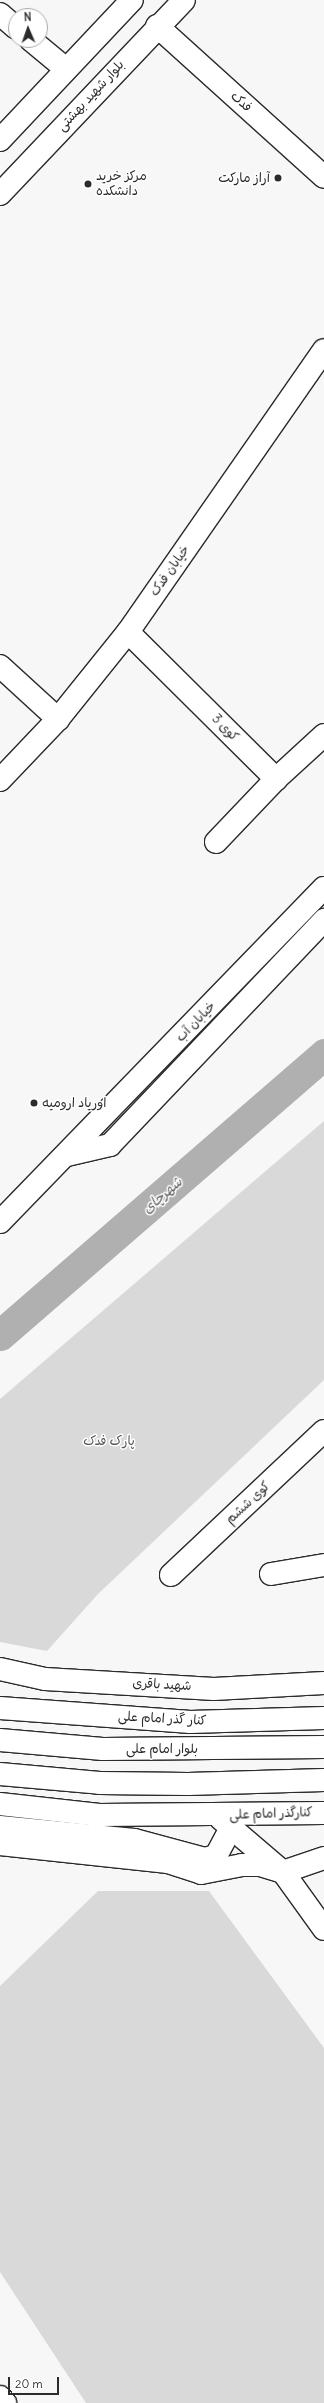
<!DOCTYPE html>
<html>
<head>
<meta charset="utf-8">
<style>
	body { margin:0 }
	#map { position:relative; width:324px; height:2403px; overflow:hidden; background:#f7f7f7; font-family:Delius,"Playpen Sans Arabic",sans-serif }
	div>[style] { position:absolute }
	.green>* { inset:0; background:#d9d9d9 }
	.river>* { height:31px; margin:-15.5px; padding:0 15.5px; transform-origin:15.5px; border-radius:15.5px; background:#b0b0b0 }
	.roads { filter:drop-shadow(1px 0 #2b2b2b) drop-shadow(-1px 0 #2b2b2b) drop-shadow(0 1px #2b2b2b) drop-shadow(0 -1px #2b2b2b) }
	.minor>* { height:22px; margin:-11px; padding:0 11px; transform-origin:11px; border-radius:11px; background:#fff }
	.major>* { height:22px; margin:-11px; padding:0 11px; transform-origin:11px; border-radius:11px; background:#fff }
	.highway>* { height:22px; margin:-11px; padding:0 11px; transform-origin:11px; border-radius:11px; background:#fff }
	.dots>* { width:11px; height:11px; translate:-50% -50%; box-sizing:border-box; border:2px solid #fff; border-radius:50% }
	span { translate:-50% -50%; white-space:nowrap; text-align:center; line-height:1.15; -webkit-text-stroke:3px #fff; paint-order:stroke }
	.street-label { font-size:13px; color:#2b2b2b }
	.poi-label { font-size:13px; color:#2b2b2b }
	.left { translate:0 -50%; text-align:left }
	.right { translate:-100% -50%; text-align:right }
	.park-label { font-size:13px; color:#565656 }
	.water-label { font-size:14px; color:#5a5a5a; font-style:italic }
	.north { position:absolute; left:8px; top:8px; width:40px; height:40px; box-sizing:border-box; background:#fff; border:1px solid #aaa; border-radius:50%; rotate:358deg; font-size:11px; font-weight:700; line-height:16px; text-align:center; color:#2b2b2b }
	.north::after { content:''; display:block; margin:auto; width:14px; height:18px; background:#2b2b2b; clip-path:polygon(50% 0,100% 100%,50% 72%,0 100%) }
	.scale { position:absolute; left:8px; top:2377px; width:51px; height:18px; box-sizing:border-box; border:2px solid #2b2b2b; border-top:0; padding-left:5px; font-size:12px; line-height:14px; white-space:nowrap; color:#2b2b2b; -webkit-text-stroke:3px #fff; paint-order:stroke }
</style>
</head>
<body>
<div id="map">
	<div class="green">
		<i style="clip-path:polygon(324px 1121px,324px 1380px,98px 1594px,47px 1651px,0 1642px,0 1399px)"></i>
		<i style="clip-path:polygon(98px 1891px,209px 1891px,324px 2048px,324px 2403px,86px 2403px,0 2272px,0 1986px)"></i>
	</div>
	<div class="river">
		<i style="left:0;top:1335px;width:429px;rotate:-40.9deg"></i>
	</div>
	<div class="roads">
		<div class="minor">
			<i style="left:0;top:14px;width:21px;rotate:41deg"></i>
			<i style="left:157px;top:26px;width:225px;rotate:42.1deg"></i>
			<i style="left:31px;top:40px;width:45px;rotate:39.6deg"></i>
			<i style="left:128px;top:632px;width:209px;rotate:44.8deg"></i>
			<i style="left:276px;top:779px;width:65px;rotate:-42.5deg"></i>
			<i style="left:0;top:666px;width:79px;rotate:42.4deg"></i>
			<i style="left:0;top:780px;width:84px;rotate:-46.4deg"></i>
			<i style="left:58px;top:719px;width:112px;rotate:-51.2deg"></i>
			<i style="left:128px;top:632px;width:343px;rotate:-55.2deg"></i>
			<i style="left:216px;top:842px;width:87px;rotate:-46.4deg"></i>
			<i style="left:67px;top:1155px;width:44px;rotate:-13.1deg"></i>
			<i style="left:110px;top:1145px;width:311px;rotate:-46.4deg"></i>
			<i style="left:0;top:1222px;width:465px;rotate:-45.9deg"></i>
			<i style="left:271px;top:1574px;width:54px;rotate:-9.6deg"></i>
			<i style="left:171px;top:1575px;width:210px;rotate:-43.3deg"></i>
			<i style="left:0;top:1669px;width:46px;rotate:12.5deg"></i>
			<i style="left:45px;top:1679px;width:169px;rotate:3.4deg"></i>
			<i style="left:214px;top:1689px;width:110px;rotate:-3.1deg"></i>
			<i style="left:221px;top:1819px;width:82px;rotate:40.5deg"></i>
			<i style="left:283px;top:1872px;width:70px;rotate:54.3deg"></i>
			<i style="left:0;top:1827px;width:135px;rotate:5.5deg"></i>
			<i style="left:134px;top:1840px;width:73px;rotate:15deg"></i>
			<i style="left:205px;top:1859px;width:11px;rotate:-15deg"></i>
			<i style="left:216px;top:1856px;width:32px;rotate:-62deg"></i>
			<i style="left:0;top:1844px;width:169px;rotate:6.1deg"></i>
			<i style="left:168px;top:1862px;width:35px;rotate:18deg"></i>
			<i style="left:201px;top:1873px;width:42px;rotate:-11deg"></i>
			<i style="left:242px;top:1865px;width:18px"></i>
			<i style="left:260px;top:1865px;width:24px;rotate:17deg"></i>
			<i style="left:283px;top:1872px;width:43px;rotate:-18.9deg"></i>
			<i style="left:0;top:2397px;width:8px;rotate:50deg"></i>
		</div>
		<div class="major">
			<i style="left:0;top:140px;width:192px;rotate:-46.7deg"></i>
			<i style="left:0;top:194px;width:267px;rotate:-46.5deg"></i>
			<i style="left:0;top:1708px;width:191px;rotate:4.2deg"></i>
			<i style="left:190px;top:1722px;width:134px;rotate:-1.7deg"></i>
			<i style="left:0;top:1804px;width:100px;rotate:6.3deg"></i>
			<i style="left:99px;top:1815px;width:225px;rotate:-0.5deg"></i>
		</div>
		<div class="highway">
			<i style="left:0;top:1740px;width:103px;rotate:5deg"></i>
			<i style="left:103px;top:1749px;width:221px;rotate:-0.5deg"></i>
			<i style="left:0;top:1774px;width:100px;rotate:5.1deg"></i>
			<i style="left:100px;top:1783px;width:88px;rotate:0.7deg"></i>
			<i style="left:188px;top:1784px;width:136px;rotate:-1.7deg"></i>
		</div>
	</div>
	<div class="dots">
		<i style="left:278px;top:178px;background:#2b2b2b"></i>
		<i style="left:88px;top:184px;background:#2b2b2b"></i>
		<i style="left:34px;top:1103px;background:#2b2b2b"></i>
	</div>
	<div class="street-label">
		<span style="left:91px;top:96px;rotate:-47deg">بلوار شهید بهشتی</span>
		<span style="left:241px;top:102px;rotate:42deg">فدک</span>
		<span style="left:170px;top:571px;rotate:-55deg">خیابان فدک</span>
		<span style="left:225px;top:728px;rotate:45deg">کوی 3</span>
		<span style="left:196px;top:1022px;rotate:-46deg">خیابان آب</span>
		<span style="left:248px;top:1503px;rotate:-43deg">کوی ششم</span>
		<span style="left:162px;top:1685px;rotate:3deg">شهید باقری</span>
		<span style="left:162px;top:1719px;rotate:3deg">کنار گذر امام علی</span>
		<span style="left:162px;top:1749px">بلوار امام علی</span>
		<span style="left:271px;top:1814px;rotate:-2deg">کنارگذر امام علی</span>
	</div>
	<div class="poi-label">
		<span class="left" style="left:96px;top:184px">مرکز خرید<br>دانشکده</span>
		<span class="right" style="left:270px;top:178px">آراز مارکت</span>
		<span class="left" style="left:42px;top:1103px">اوریاد ارومیه</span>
	</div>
	<div class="park-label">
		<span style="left:109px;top:1441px">پارک فدک</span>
	</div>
	<div class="water-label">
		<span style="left:162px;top:1195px;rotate:-41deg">شهرچای</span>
	</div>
	<div class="north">N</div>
	<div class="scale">20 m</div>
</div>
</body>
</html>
